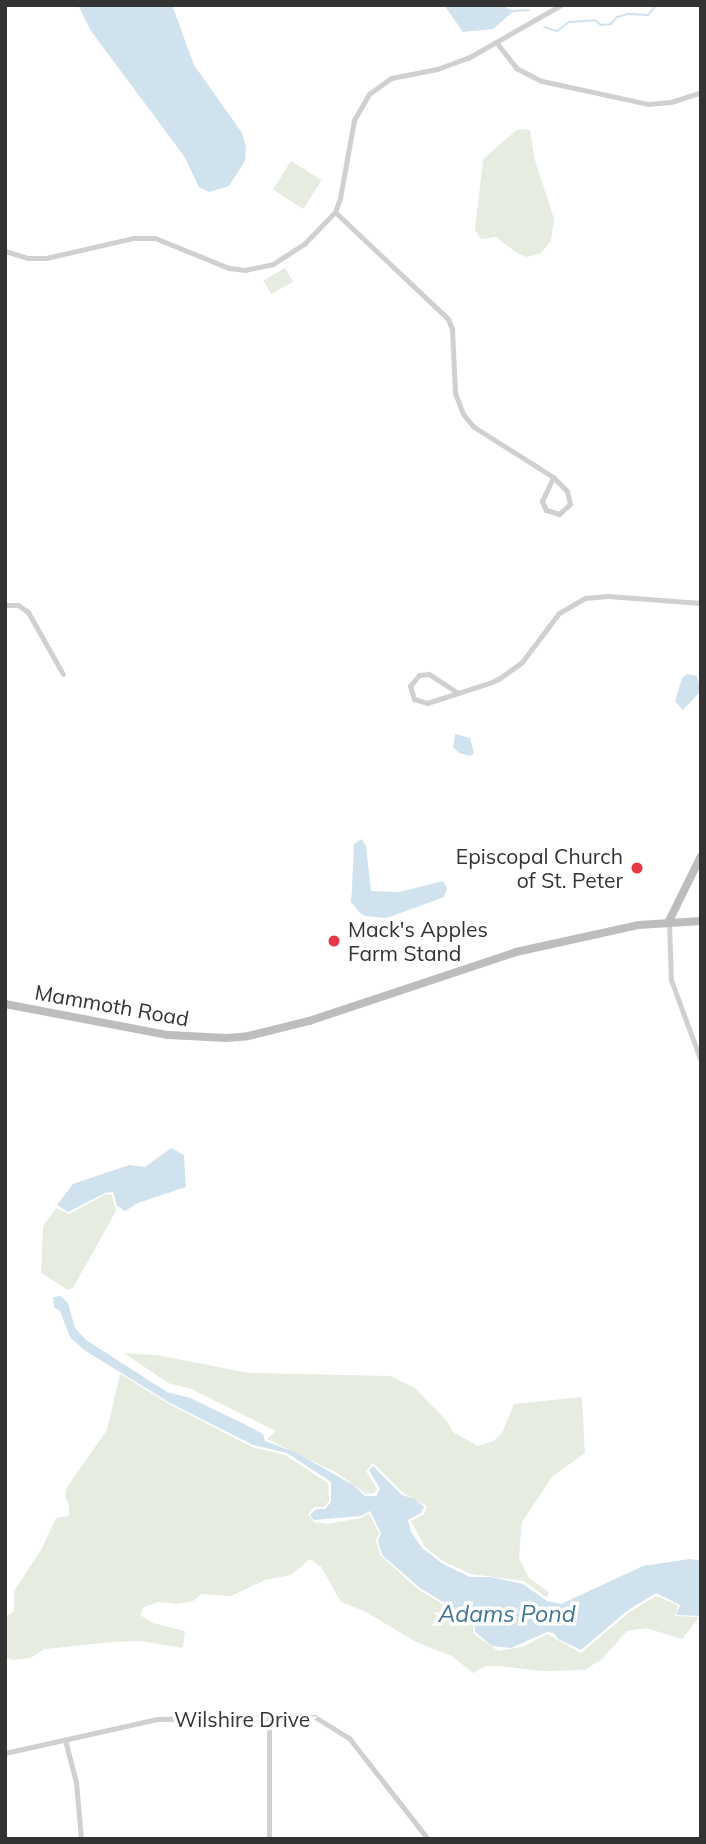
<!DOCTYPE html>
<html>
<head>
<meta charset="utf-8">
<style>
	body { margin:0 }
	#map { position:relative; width:706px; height:1844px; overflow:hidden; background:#fff; font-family:Mulish,sans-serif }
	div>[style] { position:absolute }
	.green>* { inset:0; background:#e6ecdf; transform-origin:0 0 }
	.water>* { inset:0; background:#cfe2ee }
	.stream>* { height:2px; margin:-1px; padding:0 1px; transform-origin:1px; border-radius:1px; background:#cfe2ee }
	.street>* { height:5px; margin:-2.5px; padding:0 2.5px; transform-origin:2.5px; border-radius:2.5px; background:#d0d0d0 }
	.secondary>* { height:8px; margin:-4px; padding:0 4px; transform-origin:4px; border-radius:4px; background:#bdbdbd }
	.dots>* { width:19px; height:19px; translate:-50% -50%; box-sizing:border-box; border:4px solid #fff; border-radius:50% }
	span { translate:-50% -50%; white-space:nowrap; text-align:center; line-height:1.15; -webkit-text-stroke:7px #fff; paint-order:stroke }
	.poi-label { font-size:21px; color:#333 }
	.right { translate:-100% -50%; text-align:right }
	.left { translate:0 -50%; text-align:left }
	.street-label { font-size:21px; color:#333 }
	.water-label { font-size:23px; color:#3f7597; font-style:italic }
	.frame { position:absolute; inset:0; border:7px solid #333; pointer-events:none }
</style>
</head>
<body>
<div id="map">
	<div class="green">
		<i style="clip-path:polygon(518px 129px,530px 130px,534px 157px,554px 219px,551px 241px,541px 253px,527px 257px,517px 253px,496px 237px,481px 239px,475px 230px,483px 159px)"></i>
		<i style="left:291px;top:161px;width:36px;height:34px;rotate:32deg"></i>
		<i style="left:285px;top:268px;width:16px;height:25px;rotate:60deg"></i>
		<i style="clip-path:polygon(106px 1194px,112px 1195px,116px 1211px,73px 1288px,68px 1290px,41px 1273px,43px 1226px,56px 1208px,69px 1214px)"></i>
		<i style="clip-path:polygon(124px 1353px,157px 1355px,249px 1373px,390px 1376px,415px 1388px,447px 1421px,453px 1432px,478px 1446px,494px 1441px,502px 1433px,514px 1404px,582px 1397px,585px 1453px,552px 1477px,522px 1522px,519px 1558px,529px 1578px,549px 1592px,547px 1598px,524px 1581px,471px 1574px,443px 1561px,425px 1547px,411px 1521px,424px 1514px,427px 1506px,403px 1493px,373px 1463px,366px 1471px,377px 1489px,374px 1493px,366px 1494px,337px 1473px,267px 1439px,276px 1431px,191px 1389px,168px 1383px)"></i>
		<i style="clip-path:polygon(120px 1374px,169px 1404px,252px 1447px,285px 1455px,328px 1483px,329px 1501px,324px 1507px,315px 1507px,308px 1514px,314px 1522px,326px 1524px,361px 1518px,369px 1513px,379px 1533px,376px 1541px,380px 1555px,419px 1590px,473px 1622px,473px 1633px,498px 1651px,525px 1646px,547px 1634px,581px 1653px,628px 1613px,656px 1596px,678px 1605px,675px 1616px,699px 1617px,682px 1639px,646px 1628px,627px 1631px,601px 1660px,584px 1670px,542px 1671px,500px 1666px,486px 1666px,473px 1673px,452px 1656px,416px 1642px,366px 1612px,341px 1602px,321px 1567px,310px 1559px,291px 1575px,265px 1580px,231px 1596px,201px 1594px,193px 1601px,178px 1604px,159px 1602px,144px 1607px,140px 1615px,153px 1623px,185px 1631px,183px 1648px,140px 1641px,112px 1642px,45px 1649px,30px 1658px,12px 1660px,5px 1657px,5px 1618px,14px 1611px,14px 1591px,41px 1550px,56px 1518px,69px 1516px,69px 1506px,65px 1496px,67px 1487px,107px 1430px)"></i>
	</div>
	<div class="water">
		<i style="clip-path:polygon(78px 5px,172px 5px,194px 65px,242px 133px,246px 147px,245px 161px,229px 186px,209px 192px,199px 187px,184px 156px,91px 31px)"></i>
		<i style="clip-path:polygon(444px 5px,501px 5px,514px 11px,493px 29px,463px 32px)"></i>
		<i style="clip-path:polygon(687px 674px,697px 676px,701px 691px,683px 710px,675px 701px,682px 678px)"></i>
		<i style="clip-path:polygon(455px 734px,470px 738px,474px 753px,470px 756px,459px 753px,453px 747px)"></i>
		<i style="clip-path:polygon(362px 839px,366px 846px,371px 891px,399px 892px,443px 881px,447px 888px,444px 897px,387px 918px,365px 916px,359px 912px,351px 902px,352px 888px,354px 844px)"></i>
		<i style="clip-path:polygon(171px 1148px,184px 1155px,186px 1187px,138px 1203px,125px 1211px,117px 1206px,113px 1192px,105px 1193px,68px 1212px,57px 1205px,73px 1184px,129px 1165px,145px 1167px)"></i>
		<i style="clip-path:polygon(61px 1296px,68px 1303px,75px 1328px,86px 1340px,167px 1392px,190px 1398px,244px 1424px,263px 1434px,265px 1441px,297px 1453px,353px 1485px,365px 1496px,376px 1496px,380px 1489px,369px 1470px,373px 1466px,402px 1495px,415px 1499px,424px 1507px,421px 1513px,408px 1520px,411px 1532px,422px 1548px,443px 1564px,470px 1577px,491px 1577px,523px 1584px,547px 1601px,561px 1604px,643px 1566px,690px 1559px,701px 1561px,701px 1616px,676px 1615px,680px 1605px,656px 1593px,627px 1611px,581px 1650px,558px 1639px,554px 1633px,547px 1632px,511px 1648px,492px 1646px,475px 1632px,474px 1621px,420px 1588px,382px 1555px,378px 1541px,381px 1533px,370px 1511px,361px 1516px,314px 1520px,310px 1515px,316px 1509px,325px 1509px,331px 1502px,331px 1482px,287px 1453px,253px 1445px,170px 1403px,84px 1350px,70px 1337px,60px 1311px,54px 1307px,53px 1297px)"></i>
	</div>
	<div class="stream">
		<i style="left:513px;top:11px;width:16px;rotate:-4deg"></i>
		<i style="left:544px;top:27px;width:14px;rotate:17deg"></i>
		<i style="left:557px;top:31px;width:15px;rotate:-37deg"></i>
		<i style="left:569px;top:22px;width:26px;rotate:-4deg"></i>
		<i style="left:595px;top:20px;width:8px;rotate:40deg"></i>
		<i style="left:601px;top:25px;width:10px;rotate:-6deg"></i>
		<i style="left:611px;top:24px;width:9px;rotate:-49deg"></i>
		<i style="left:617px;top:17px;width:11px;rotate:-15deg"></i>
		<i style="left:628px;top:14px;width:20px;rotate:3deg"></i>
		<i style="left:648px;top:15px;width:13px;rotate:-51deg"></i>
	</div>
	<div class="street">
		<i style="left:496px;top:42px;width:33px;rotate:52deg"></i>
		<i style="left:516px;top:68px;width:29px;rotate:27deg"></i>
		<i style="left:542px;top:81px;width:108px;rotate:12.2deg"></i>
		<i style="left:648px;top:104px;width:23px;rotate:-5deg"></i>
		<i style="left:671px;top:102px;width:32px;rotate:-18deg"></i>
		<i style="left:335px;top:212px;width:156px;rotate:43.4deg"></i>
		<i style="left:448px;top:319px;width:11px;rotate:68deg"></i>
		<i style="left:452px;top:329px;width:64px;rotate:87.3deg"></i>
		<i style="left:455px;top:393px;width:22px;rotate:69deg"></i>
		<i style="left:463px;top:414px;width:17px;rotate:50deg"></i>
		<i style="left:474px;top:427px;width:77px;rotate:32.2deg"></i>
		<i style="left:539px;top:468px;width:17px;rotate:33deg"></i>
		<i style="left:553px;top:477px;width:20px;rotate:45deg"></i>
		<i style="left:567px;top:491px;width:13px;rotate:77deg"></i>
		<i style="left:570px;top:504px;width:15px;rotate:138deg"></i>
		<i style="left:559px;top:514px;width:14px;rotate:-163deg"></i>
		<i style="left:546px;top:510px;width:10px;rotate:-114deg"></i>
		<i style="left:542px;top:501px;width:26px;rotate:-65deg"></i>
		<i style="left:5px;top:251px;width:24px;rotate:17deg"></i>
		<i style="left:28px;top:258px;width:18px"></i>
		<i style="left:46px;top:258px;width:89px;rotate:-12.9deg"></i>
		<i style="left:133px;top:238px;width:22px"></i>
		<i style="left:155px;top:238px;width:80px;rotate:22.1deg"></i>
		<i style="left:229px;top:268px;width:16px;rotate:7deg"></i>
		<i style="left:245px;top:270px;width:29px;rotate:-12deg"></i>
		<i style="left:273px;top:264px;width:38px;rotate:-33deg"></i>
		<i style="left:305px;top:243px;width:43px;rotate:-45.9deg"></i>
		<i style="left:335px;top:212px;width:15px;rotate:-70deg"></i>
		<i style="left:340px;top:198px;width:79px;rotate:-79.8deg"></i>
		<i style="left:354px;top:120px;width:30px;rotate:-60deg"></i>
		<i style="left:369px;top:94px;width:27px;rotate:-36deg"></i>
		<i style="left:391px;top:78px;width:47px;rotate:-11.1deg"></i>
		<i style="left:437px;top:69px;width:33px;rotate:-20deg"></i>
		<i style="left:468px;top:58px;width:107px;rotate:-29.7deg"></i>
		<i style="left:5px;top:605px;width:13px"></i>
		<i style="left:18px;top:605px;width:12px;rotate:35deg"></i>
		<i style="left:28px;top:612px;width:71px;rotate:60.6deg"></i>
		<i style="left:458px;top:693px;width:35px;rotate:-147deg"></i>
		<i style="left:429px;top:674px;width:10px;rotate:174deg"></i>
		<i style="left:419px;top:675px;width:14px;rotate:129deg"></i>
		<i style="left:410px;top:686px;width:14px;rotate:73deg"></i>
		<i style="left:414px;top:699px;width:14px;rotate:17deg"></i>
		<i style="left:427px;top:703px;width:68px;rotate:-17.9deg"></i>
		<i style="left:492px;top:682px;width:9px;rotate:-27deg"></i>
		<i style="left:500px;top:678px;width:27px;rotate:-36deg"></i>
		<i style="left:522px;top:662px;width:61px;rotate:-52.9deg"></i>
		<i style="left:559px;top:613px;width:30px;rotate:-30deg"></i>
		<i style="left:585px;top:598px;width:23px;rotate:-5deg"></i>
		<i style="left:608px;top:596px;width:93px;rotate:4.3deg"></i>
		<i style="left:669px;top:923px;width:57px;rotate:88deg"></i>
		<i style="left:671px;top:980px;width:86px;rotate:69.7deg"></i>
		<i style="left:65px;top:1740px;width:43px;rotate:75.3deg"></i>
		<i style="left:76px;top:1782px;width:57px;rotate:85deg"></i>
		<i style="left:5px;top:1753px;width:156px;rotate:-12.6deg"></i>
		<i style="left:157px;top:1719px;width:158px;rotate:-0.7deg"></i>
		<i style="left:315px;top:1717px;width:40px;rotate:32deg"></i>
		<i style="left:349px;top:1738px;width:128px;rotate:52deg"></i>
		<i style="left:269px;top:1839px;width:119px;rotate:-90deg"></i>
	</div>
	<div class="secondary">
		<i style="left:669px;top:921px;width:72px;rotate:-63.8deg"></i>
		<i style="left:5px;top:1004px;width:166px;rotate:10.8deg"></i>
		<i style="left:168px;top:1035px;width:59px;rotate:2.9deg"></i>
		<i style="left:227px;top:1038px;width:21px;rotate:-5deg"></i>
		<i style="left:248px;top:1036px;width:63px;rotate:-13.8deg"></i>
		<i style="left:309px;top:1021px;width:218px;rotate:-18.4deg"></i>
		<i style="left:516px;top:952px;width:126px;rotate:-12.4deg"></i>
		<i style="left:639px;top:925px;width:62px;rotate:-3.7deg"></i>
	</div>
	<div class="dots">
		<i style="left:637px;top:868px;background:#e63946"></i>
		<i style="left:334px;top:941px;background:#e63946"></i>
	</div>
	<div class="poi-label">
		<span class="right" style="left:623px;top:868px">Episcopal Church<br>of St. Peter</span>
		<span class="left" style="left:348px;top:941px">Mack's Apples<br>Farm Stand</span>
	</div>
	<div class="street-label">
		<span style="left:112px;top:1005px;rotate:10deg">Mammoth Road</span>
		<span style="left:242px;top:1719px">Wilshire Drive</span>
	</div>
	<div class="water-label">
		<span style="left:507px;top:1614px">Adams Pond</span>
	</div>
	<div class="frame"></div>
</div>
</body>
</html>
